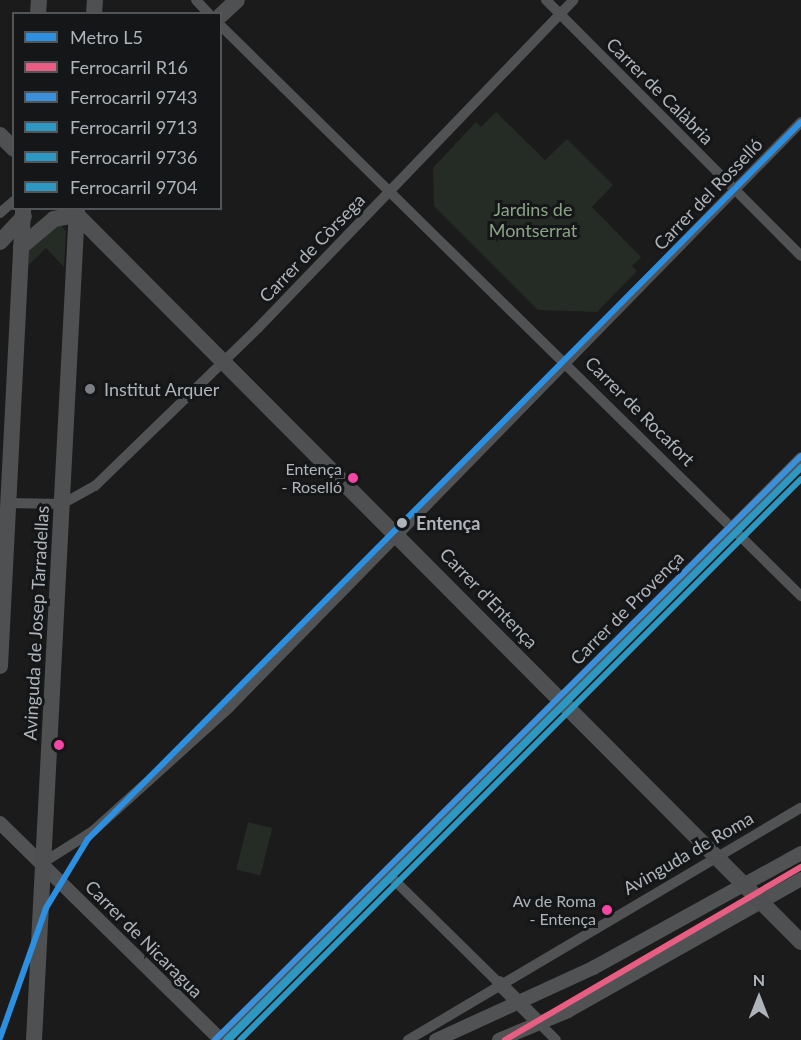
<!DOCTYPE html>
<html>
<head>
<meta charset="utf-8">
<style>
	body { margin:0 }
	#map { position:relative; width:801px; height:1040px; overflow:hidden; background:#1b1b1b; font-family:Lato,sans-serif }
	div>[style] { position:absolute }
	.green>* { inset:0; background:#252b25; transform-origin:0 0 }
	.minor>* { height:10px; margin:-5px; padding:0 5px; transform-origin:5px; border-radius:5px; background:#505254 }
	.tertiary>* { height:14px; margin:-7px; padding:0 7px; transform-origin:7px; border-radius:7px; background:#505254 }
	.secondary>* { height:16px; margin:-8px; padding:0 8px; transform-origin:8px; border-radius:8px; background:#4f5051 }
	.rail-1>* { height:6px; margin:-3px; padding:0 3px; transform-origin:3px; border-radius:3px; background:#e75e82 }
	.rail-2>* { height:6px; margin:-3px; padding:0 3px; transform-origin:3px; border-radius:3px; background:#3a90db }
	.rail-3>* { height:6px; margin:-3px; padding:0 3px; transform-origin:3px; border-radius:3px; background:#2d99c2 }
	.rail-4>* { height:6px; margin:-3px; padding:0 3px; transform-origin:3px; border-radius:3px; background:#2d99c2 }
	.rail-5>* { height:6px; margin:-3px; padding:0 3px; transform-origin:3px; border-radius:3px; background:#2d99c2 }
	.metro-1>* { height:6px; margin:-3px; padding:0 3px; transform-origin:3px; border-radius:3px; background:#2d8fdf }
	.dots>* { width:16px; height:16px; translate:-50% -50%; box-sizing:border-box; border:3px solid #151617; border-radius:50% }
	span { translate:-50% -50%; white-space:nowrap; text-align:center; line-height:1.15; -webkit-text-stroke:6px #151617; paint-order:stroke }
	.bus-label { font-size:16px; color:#aeb4ba }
	.right { translate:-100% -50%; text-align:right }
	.street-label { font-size:18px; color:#aeb4ba }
	.park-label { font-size:18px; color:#8ba387 }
	.poi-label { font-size:18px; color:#aeb4ba }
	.left { translate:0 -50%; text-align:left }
	.stop-label { font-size:18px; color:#aeb4ba; font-weight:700 }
	.legend { position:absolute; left:12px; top:12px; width:210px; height:198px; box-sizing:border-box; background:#151617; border:2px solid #525558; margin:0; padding:8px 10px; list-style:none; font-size:18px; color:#aeb4ba }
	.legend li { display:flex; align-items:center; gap:12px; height:30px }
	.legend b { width:30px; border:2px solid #525558 }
	.north { position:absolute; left:729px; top:968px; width:60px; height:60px; -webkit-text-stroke:4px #151617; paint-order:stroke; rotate:0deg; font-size:16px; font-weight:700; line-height:24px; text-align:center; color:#aeb4ba }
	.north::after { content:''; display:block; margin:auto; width:21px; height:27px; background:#aeb4ba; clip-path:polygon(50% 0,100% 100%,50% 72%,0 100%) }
</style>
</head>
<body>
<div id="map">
	<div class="green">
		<i style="clip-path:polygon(496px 112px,545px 160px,567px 139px,613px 185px,592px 207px,641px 257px,632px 266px,637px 271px,597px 312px,538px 310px,434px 206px,433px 168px,476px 122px,481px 127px)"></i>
		<i style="clip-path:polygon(59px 223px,66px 231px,64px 267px,46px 248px,28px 266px,29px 248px)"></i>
		<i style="left:248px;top:822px;width:25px;height:49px;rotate:14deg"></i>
	</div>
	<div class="minor">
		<i style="left:196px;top:0;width:19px;rotate:47deg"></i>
		<i style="left:546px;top:0;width:361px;rotate:45.1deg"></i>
		<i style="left:220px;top:25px;width:815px;rotate:44.5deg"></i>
		<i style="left:0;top:213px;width:18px;rotate:-41deg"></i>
		<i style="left:8px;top:503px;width:54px;rotate:1.1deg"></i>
		<i style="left:62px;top:504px;width:38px;rotate:-29deg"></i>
		<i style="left:95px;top:486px;width:227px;rotate:-44.1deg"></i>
		<i style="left:258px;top:328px;width:455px;rotate:-46.1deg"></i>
		<i style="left:44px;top:862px;width:58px;rotate:-32.3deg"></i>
		<i style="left:93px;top:831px;width:183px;rotate:-42.1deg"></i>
		<i style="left:229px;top:708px;width:819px;rotate:-45.69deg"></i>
		<i style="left:388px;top:874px;width:156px;rotate:44.5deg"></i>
		<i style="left:536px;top:1020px;width:28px;rotate:45deg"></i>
		<i style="left:224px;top:1040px;width:820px;rotate:-45.3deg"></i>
		<i style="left:408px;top:1040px;width:456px;rotate:-30.6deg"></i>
	</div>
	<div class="tertiary">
		<i style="left:0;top:823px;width:310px;rotate:44.5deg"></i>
		<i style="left:499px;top:983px;width:52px;rotate:45deg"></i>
		<i style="left:436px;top:1040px;width:173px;rotate:-24.6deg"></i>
		<i style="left:593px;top:968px;width:238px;rotate:-28.9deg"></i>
		<i style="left:499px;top:1040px;width:75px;rotate:-22.8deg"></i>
		<i style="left:568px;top:1011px;width:268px;rotate:-29.5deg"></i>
	</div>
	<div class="secondary">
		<i style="left:38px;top:14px;width:14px;rotate:-86deg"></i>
		<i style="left:94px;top:14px;width:14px;rotate:-86deg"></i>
		<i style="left:220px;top:16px;width:23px;rotate:-43deg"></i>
		<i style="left:0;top:135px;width:20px;rotate:45deg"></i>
		<i style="left:70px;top:208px;width:1036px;rotate:45.12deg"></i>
		<i style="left:0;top:242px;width:35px;rotate:-47deg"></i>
		<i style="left:21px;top:247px;width:43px;rotate:-40.3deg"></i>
		<i style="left:54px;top:219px;width:22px;rotate:-10deg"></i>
		<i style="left:0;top:666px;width:459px;rotate:-87.1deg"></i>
		<i style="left:34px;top:1040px;width:833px;rotate:-87.04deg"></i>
	</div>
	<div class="rail-1">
		<i style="left:505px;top:1040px;width:343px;rotate:-30.3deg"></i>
	</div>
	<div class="rail-2">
		<i style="left:215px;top:1040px;width:827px;rotate:-44.9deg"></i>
	</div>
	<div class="rail-3">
		<i style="left:226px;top:1040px;width:812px;rotate:-44.9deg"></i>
	</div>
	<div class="rail-4">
		<i style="left:229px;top:1040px;width:809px;rotate:-45deg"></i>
	</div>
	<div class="rail-5">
		<i style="left:240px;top:1040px;width:793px;rotate:-45deg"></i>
	</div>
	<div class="metro-1">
		<i style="left:0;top:1038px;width:138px;rotate:-70.5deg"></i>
		<i style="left:46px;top:908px;width:81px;rotate:-58.7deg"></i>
		<i style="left:88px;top:839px;width:1011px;rotate:-45.16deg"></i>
	</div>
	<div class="dots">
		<i style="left:90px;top:389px;background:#7b7e82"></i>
		<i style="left:353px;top:478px;background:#f346a5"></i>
		<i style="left:402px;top:523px;background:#aeb4ba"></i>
		<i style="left:59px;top:745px;background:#f346a5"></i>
		<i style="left:607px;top:910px;background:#f346a5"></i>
	</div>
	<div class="bus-label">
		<span class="right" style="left:342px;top:478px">Entença<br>- Roselló</span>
		<span class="right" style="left:596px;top:910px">Av de Roma<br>- Entença</span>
	</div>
	<div class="street-label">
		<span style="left:660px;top:91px;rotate:45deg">Carrer de Calàbria</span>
		<span style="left:708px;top:194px;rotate:-46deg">Carrer del Rosselló</span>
		<span style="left:312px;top:248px;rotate:-46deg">Carrer de Còrsega</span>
		<span style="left:640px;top:411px;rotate:45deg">Carrer de Rocafort</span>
		<span style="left:489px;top:598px;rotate:46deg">Carrer d'Entença</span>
		<span style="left:627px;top:608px;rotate:-45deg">Carrer de Provença</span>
		<span style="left:36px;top:623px;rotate:-87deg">Avinguda de Josep Tarradellas</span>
		<span style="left:688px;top:853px;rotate:-30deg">Avinguda de Roma</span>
		<span style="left:144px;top:939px;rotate:45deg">Carrer de Nicaragua</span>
	</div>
	<div class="park-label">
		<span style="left:533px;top:220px">Jardins de<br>Montserrat</span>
	</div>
	<div class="poi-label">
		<span class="left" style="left:104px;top:389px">Institut Arquer</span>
	</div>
	<div class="stop-label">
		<span class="left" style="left:416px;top:523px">Entença</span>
	</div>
	<ul class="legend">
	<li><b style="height:8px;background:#2d8fdf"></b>Metro L5</li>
	<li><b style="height:8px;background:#e75e82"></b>Ferrocarril R16</li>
	<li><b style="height:8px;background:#3a90db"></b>Ferrocarril 9743</li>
	<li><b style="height:8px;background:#2d99c2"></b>Ferrocarril 9713</li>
	<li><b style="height:8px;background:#2d99c2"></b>Ferrocarril 9736</li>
	<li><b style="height:8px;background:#2d99c2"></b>Ferrocarril 9704</li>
	</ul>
	<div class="north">N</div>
</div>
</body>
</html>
